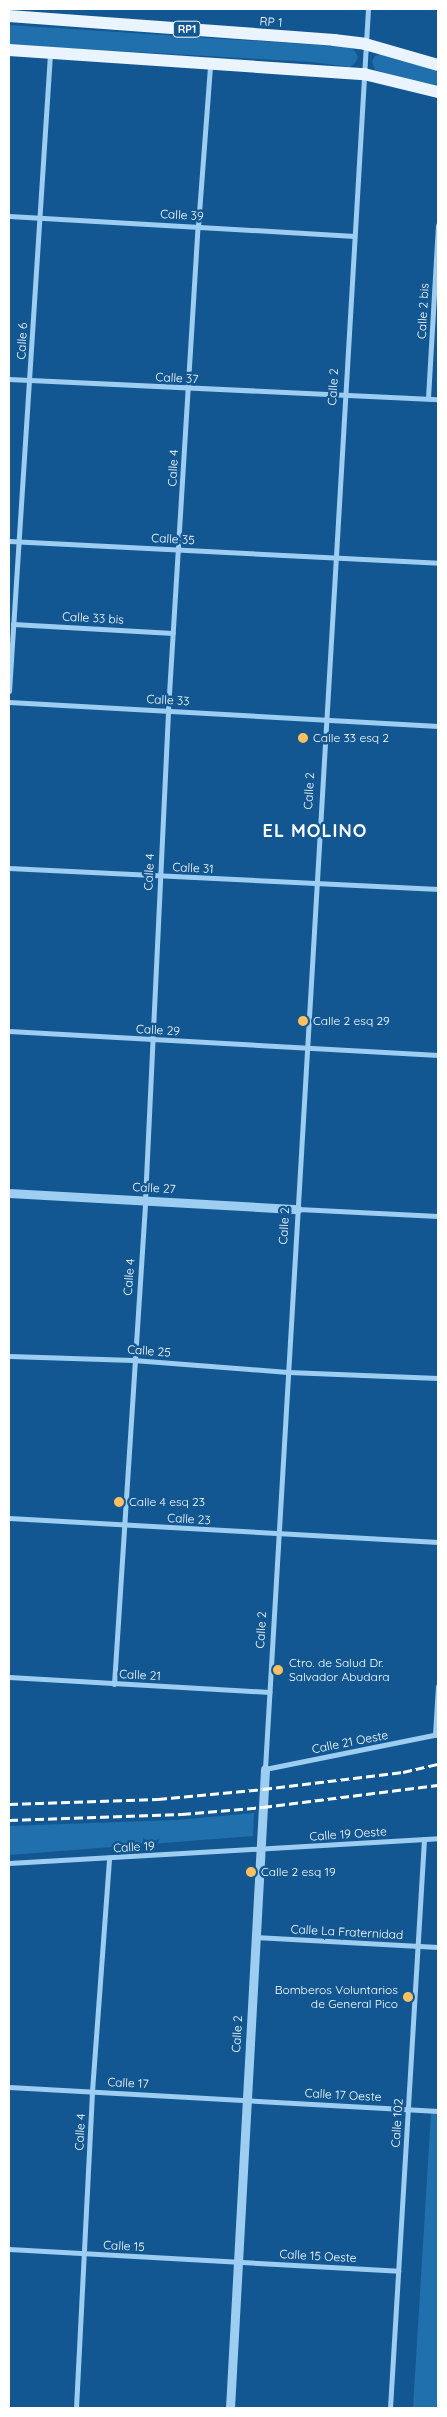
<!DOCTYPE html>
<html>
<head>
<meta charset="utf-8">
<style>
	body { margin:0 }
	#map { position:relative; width:447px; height:2417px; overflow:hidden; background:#125791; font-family:Quicksand,sans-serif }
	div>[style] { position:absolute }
	.green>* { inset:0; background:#2170ae }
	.minor>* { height:5px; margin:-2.5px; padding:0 2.5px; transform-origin:2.5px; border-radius:2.5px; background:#9ecdf2 }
	.tertiary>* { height:9px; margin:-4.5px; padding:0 4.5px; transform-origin:4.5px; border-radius:4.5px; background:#9ecdf2 }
	.primary>* { height:12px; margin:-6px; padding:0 6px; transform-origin:6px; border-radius:6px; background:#e9f4ff }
	.rail>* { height:2.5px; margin-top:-1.25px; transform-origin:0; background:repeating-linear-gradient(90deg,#fff 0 9px,transparent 0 13px) }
	.dots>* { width:14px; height:14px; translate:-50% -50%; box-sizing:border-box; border:2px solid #125791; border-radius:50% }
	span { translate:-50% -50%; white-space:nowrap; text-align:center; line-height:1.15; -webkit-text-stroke:5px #125791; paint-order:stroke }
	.shield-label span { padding:1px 4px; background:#125791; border:1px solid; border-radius:4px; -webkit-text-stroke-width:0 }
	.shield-label { font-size:11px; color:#fff; font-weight:700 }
	.street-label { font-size:12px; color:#fff }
	.poi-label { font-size:12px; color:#fff }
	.left { translate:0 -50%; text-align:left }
	.right { translate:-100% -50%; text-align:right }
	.district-label { font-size:18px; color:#fff; font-weight:700; letter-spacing:1px }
	.frame { position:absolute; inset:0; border:10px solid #fff; pointer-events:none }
</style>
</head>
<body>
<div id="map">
	<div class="green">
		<i style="clip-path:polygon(9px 25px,349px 47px,355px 51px,358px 57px,355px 63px,350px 67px,312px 62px,9px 45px)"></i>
		<i style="clip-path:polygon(382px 54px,438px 71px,438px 88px,375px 70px,372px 61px,375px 56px)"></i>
		<i style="clip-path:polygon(254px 1813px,253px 1836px,9px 1855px,9px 1826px,176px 1820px)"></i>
		<i style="clip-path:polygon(431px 2113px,438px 2114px,438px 2408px,413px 2408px)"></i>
	</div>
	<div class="minor">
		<i style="left:368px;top:9px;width:1763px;rotate:93.35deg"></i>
		<i style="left:265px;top:1769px;width:177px;rotate:-11.4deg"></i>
		<i style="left:9px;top:216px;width:346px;rotate:3.3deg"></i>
		<i style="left:9px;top:379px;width:429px;rotate:2.7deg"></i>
		<i style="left:428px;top:398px;width:173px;rotate:-86.7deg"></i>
		<i style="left:9px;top:541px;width:430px;rotate:2.9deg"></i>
		<i style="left:13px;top:624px;width:160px;rotate:3.2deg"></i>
		<i style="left:9px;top:691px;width:639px;rotate:-86.32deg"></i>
		<i style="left:9px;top:702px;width:430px;rotate:3.2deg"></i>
		<i style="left:9px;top:868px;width:430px;rotate:2.8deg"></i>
		<i style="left:9px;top:1031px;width:430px;rotate:3.2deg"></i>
		<i style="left:298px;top:1209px;width:140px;rotate:2.9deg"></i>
		<i style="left:9px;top:1356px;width:124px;rotate:1.8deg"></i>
		<i style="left:133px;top:1360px;width:155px;rotate:4.4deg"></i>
		<i style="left:288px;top:1372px;width:150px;rotate:2.3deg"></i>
		<i style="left:9px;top:1518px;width:430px;rotate:3.2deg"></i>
		<i style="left:9px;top:1677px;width:261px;rotate:3.3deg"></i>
		<i style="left:114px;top:1684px;width:485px;rotate:-86.3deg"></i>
		<i style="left:145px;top:1200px;width:491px;rotate:-87.3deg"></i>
		<i style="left:168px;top:710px;width:485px;rotate:-86.5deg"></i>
		<i style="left:198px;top:226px;width:161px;rotate:-85.7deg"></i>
		<i style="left:435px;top:1735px;width:49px;rotate:-86.5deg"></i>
		<i style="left:9px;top:1863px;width:430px;rotate:-3.3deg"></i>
		<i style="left:255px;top:1937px;width:183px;rotate:3.1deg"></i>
		<i style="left:9px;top:2087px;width:430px;rotate:3.2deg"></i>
		<i style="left:9px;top:2249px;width:390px;rotate:3.2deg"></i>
		<i style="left:76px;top:2408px;width:317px;rotate:-87.1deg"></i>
		<i style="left:92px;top:2091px;width:234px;rotate:-85.8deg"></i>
		<i style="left:390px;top:2408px;width:570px;rotate:-86.58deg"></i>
	</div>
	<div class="tertiary">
		<i style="left:9px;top:1193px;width:289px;rotate:3.2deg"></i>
		<i style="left:230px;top:2408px;width:640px;rotate:-86.86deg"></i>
	</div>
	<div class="primary">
		<i style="left:9px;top:16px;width:326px;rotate:4.2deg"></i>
		<i style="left:334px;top:40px;width:31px;rotate:7deg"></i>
		<i style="left:365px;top:44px;width:76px;rotate:16deg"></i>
		<i style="left:9px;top:50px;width:356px;rotate:3.9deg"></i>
		<i style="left:364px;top:74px;width:76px;rotate:13.7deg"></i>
	</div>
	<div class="rail">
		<i style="left:9px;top:1804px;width:149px;rotate:-1.9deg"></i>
		<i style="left:158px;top:1799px;width:105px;rotate:-5.4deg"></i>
		<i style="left:263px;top:1789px;width:141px;rotate:-6.9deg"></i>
		<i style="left:403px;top:1772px;width:36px;rotate:-13deg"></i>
		<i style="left:9px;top:1820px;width:173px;rotate:-2deg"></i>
		<i style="left:182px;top:1814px;width:81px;rotate:-4.9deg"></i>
		<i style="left:263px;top:1807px;width:176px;rotate:-7.2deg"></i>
	</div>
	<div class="dots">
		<i style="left:303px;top:738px;background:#ffc05f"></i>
		<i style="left:303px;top:1021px;background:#ffc05f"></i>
		<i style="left:119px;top:1502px;background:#ffc05f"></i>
		<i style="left:278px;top:1670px;background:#ffc05f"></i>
		<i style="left:251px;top:1872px;background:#ffc05f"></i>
		<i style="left:408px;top:1997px;background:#ffc05f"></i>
	</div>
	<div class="shield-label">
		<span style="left:187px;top:29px">RP1</span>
	</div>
	<div class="street-label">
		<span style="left:271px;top:22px;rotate:4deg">RP 1</span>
		<span style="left:182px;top:215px;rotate:3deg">Calle 39</span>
		<span style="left:423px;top:311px;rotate:-87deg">Calle 2 bis</span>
		<span style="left:22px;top:341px;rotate:-87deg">Calle 6</span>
		<span style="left:177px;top:378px;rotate:3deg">Calle 37</span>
		<span style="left:333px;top:387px;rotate:-87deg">Calle 2</span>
		<span style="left:173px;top:468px;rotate:-87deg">Calle 4</span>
		<span style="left:173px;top:539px;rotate:3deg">Calle 35</span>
		<span style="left:93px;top:618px;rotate:3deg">Calle 33 bis</span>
		<span style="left:168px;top:700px;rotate:3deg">Calle 33</span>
		<span style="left:309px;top:791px;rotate:-87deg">Calle 2</span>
		<span style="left:193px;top:868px;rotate:3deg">Calle 31</span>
		<span style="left:149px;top:872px;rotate:-87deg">Calle 4</span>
		<span style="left:158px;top:1030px;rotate:3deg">Calle 29</span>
		<span style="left:154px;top:1188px;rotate:3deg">Calle 27</span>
		<span style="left:284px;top:1226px;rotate:-87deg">Calle 2</span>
		<span style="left:129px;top:1277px;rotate:-86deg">Calle 4</span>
		<span style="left:149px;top:1351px;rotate:4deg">Calle 25</span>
		<span style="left:189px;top:1519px;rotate:3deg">Calle 23</span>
		<span style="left:261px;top:1630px;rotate:-87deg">Calle 2</span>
		<span style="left:140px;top:1675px;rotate:3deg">Calle 21</span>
		<span style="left:350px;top:1742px;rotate:-11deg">Calle 21 Oeste</span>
		<span style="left:348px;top:1834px;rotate:-4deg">Calle 19 Oeste</span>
		<span style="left:134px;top:1847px;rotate:-3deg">Calle 19</span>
		<span style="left:347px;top:1932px;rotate:3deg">Calle La Fraternidad</span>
		<span style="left:237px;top:2034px;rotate:-87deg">Calle 2</span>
		<span style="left:128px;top:2083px;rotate:3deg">Calle 17</span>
		<span style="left:343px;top:2095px;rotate:3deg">Calle 17 Oeste</span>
		<span style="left:397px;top:2123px;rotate:-86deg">Calle 102</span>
		<span style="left:80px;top:2132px;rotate:-87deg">Calle 4</span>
		<span style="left:124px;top:2246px;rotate:3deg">Calle 15</span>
		<span style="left:318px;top:2256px;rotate:3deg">Calle 15 Oeste</span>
	</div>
	<div class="poi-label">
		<span class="left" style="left:313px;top:738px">Calle 33 esq 2</span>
		<span class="left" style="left:313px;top:1021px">Calle 2 esq 29</span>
		<span class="left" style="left:129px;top:1502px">Calle 4 esq 23</span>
		<span class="left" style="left:289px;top:1670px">Ctro. de Salud Dr.<br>Salvador Abudara</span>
		<span class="left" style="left:261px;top:1872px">Calle 2 esq 19</span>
		<span class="right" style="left:398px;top:1997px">Bomberos Voluntarios<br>de General Pico</span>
	</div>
	<div class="district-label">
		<span style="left:315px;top:831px">EL MOLINO</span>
	</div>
	<div class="frame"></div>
</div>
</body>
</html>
